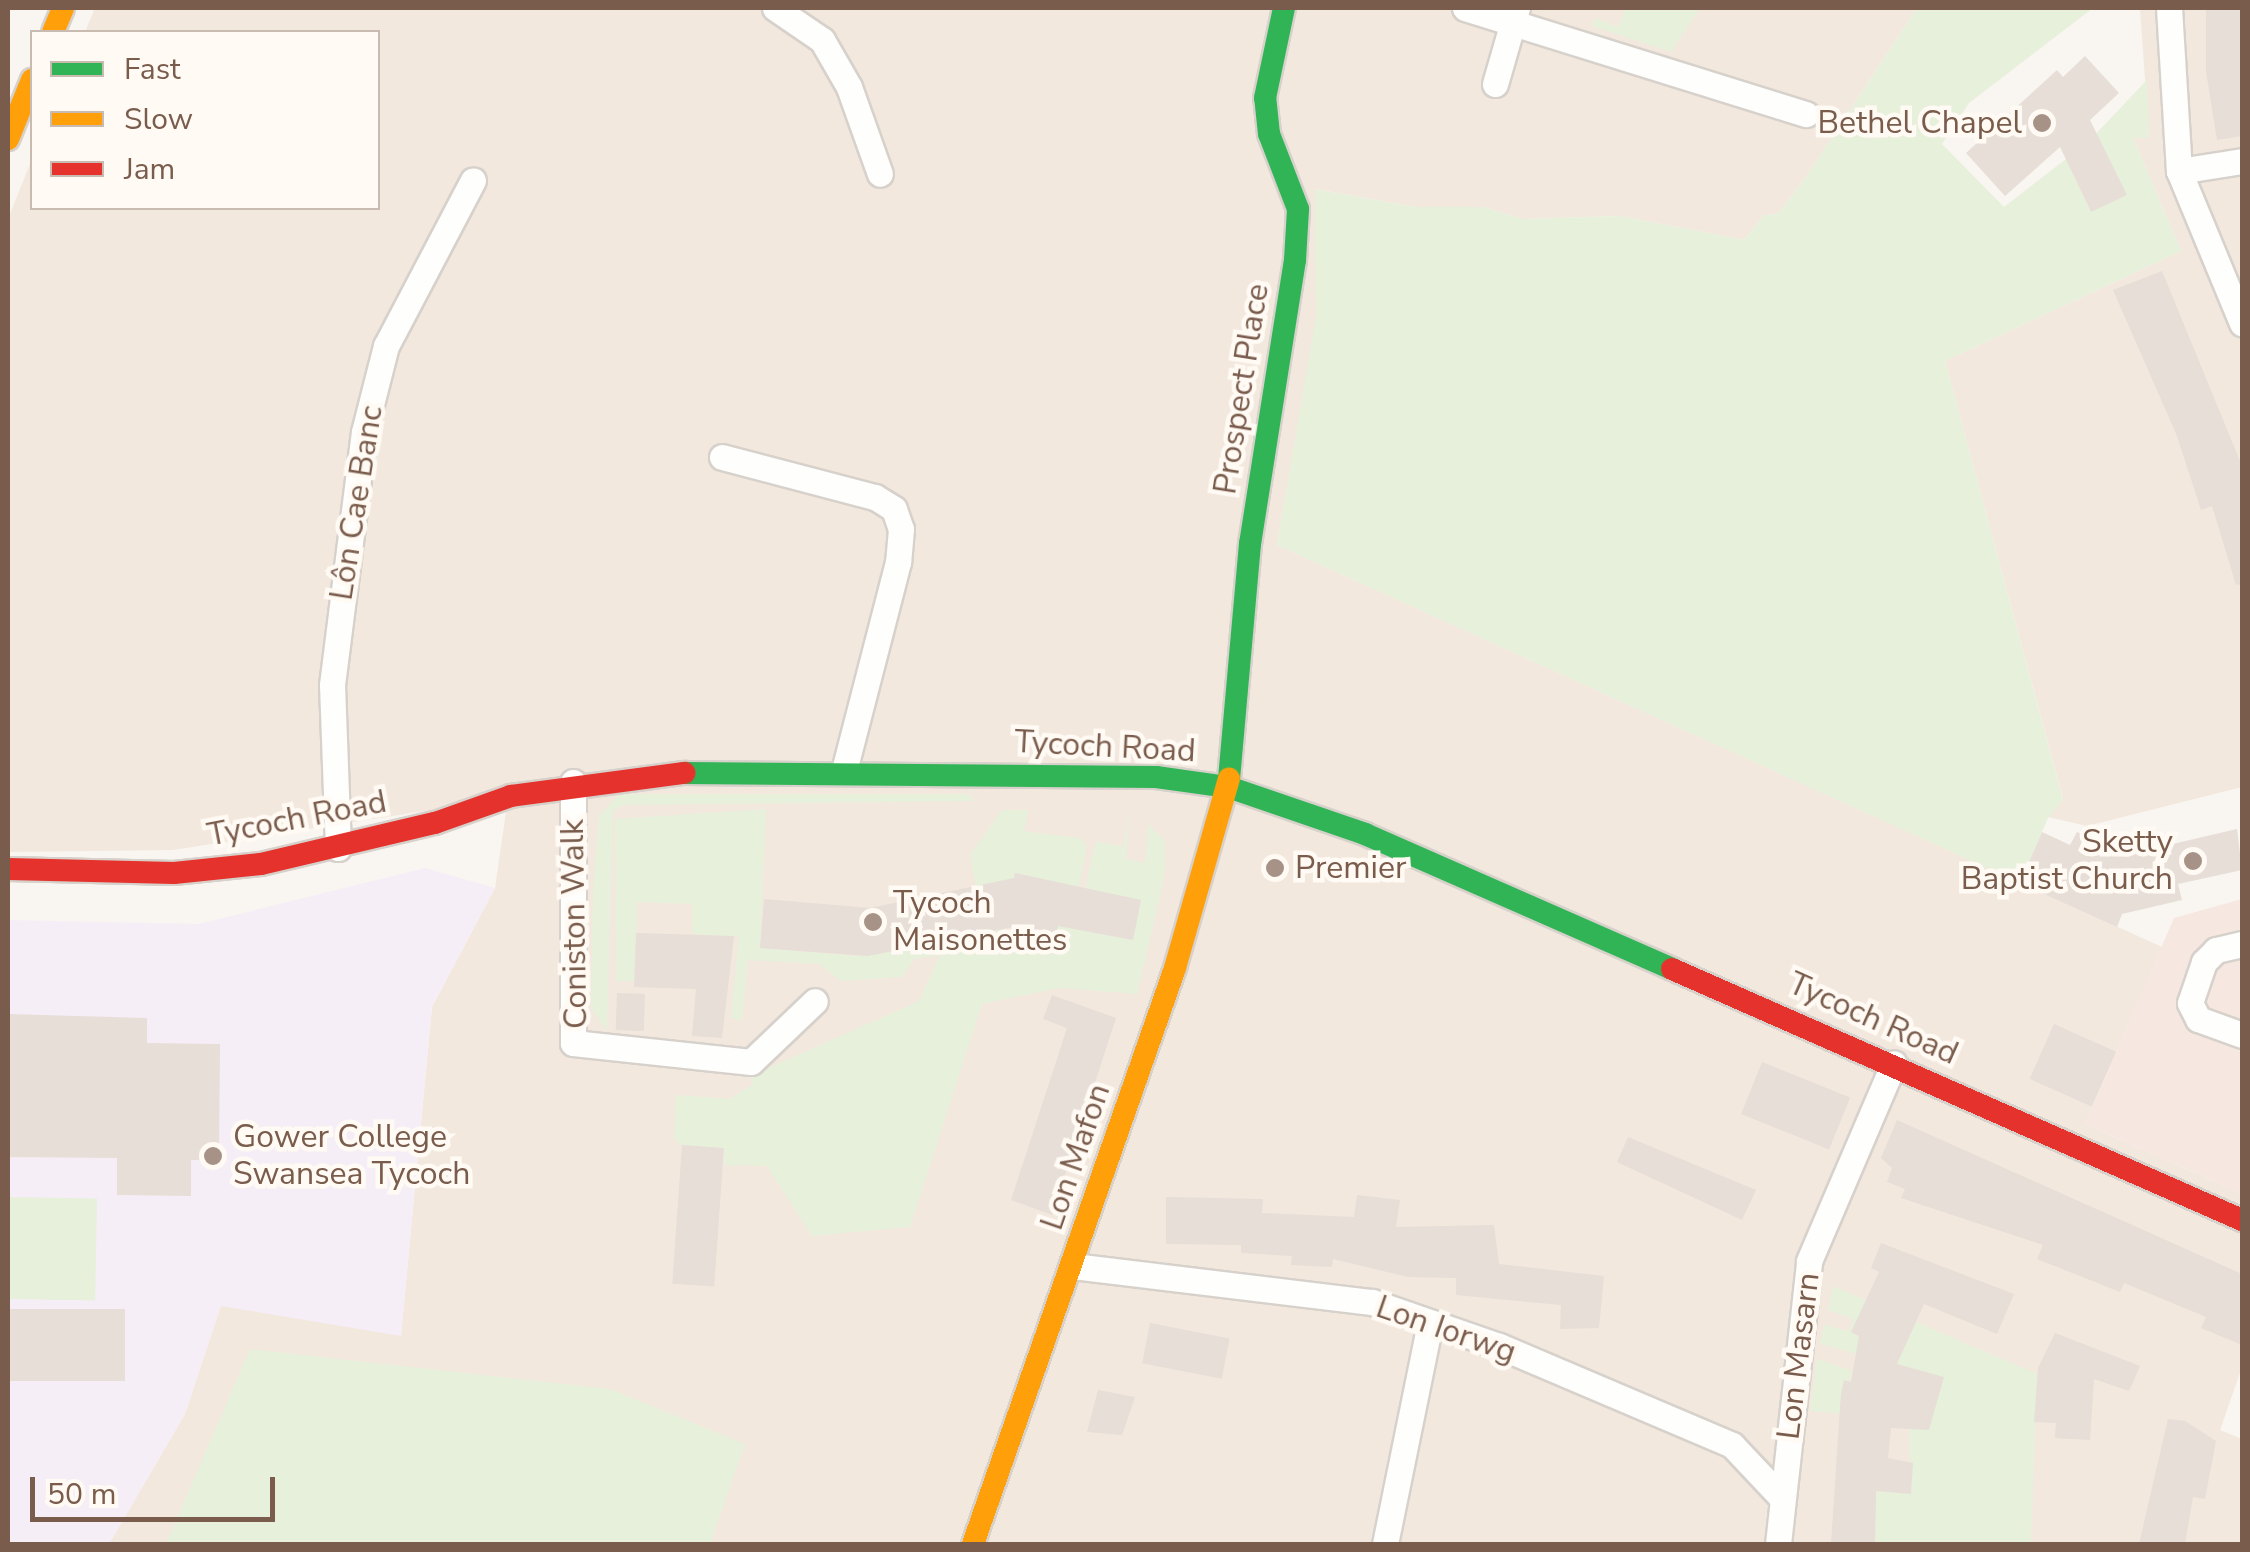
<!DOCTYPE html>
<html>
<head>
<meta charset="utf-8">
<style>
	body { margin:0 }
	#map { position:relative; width:2250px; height:1552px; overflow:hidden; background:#f9f5f0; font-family:"Nunito Sans",sans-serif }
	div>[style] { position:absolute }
	.residential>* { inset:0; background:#f2e8de }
	.commercial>* { inset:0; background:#f6e8e1 }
	.education>* { inset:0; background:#f6eef6 }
	.green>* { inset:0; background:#e7f0db; transform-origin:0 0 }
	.building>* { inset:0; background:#e6ded7; transform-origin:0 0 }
	.roads { filter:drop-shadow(2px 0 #d7d1cb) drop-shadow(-2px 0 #d7d1cb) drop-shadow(0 2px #d7d1cb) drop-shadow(0 -2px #d7d1cb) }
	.street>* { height:25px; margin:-12.5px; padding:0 12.5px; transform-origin:12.5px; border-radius:12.5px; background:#fefefd }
	.fast>* { height:22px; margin:-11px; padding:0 11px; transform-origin:11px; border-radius:11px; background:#30b455 }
	.slow>* { height:22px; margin:-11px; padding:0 11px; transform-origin:11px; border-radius:11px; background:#ff9f0a }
	.jam>* { height:22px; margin:-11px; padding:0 11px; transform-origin:11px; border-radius:11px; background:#e5322d }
	.dots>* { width:28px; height:28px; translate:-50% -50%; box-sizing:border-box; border:5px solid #fffaf3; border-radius:50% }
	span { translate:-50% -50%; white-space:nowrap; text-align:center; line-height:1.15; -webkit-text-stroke:9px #fffaf3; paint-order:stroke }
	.poi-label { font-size:32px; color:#7a5c4d }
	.right { translate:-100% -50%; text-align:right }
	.left { translate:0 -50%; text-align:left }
	.street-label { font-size:32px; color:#7a5c4d }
	.frame { position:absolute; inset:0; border:10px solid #7a5c4d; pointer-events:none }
	.legend { position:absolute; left:30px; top:30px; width:350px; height:180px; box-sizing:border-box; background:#fffaf3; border:2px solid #cabbb1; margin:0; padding:12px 18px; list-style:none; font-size:30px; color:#7a5c4d }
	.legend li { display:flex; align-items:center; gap:20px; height:50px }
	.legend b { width:50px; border:2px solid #cabbb1 }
	.scale { position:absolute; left:30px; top:1477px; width:245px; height:45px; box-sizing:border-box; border:5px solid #7a5c4d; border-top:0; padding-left:12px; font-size:30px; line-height:35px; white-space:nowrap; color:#7a5c4d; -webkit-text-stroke:8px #fffaf3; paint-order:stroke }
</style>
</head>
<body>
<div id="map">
	<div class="residential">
		<i style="clip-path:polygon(95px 8px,1917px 8px,1806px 177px,1778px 214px,1764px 215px,1744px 240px,1620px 216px,1522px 219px,1484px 207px,1415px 207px,1316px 189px,1317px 317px,1277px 545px,2162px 947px,2085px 1124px,2242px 1194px,2242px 1367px,2220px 1430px,2242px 1439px,2242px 1544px,109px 1544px,185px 1414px,221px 1305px,401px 1335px,432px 1007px,495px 888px,508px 798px,173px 850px,8px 852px,8px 219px,32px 159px,32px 208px,378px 208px,378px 32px,85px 32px)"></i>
		<i style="clip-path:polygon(2140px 8px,2242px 8px,2242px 787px,2087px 826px,2048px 817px,2063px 799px,1945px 361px,2181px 251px,2133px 138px,2149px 137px)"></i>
	</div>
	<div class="commercial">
		<i style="clip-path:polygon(2242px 899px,2242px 1194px,2085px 1124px,2174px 918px)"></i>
	</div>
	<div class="education">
		<i style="clip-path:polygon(425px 868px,495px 888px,432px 1007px,401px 1336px,221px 1306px,185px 1414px,109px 1544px,8px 1544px,8px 920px,199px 924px)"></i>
	</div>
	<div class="green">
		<i style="clip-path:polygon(1626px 8px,1700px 8px,1671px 52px,1592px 26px,1595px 18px,1618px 27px)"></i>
		<i style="clip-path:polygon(evenodd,1917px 8px,2093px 8px,1969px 103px,1942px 144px,2004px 207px,2088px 142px,2147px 80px,2149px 138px,2133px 138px,2181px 251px,1945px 361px,2063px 800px,2048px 818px,2020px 883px,1277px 545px,1316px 317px,1315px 189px,1415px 207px,1484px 207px,1522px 219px,1620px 216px,1744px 240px,1764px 215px,1778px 214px,1806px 177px,1917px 8px,2106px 154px,2126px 195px,2091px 212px,2071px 170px,2106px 154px)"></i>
		<i style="clip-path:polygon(620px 794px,969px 794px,974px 801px,623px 805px,613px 811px,607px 1031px,591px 1008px,593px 891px,599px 815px)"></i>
		<i style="clip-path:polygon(evenodd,766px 809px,760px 948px,859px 956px,985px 932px,970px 855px,1002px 810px,1028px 810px,1024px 831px,1079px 838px,1087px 845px,1071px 928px,1132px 940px,1141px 900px,1085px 889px,1096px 841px,1123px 847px,1130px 816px,1126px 859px,1145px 863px,1148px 824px,1165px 841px,1164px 879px,1137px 994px,1059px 988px,982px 1004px,910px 1227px,812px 1236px,767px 1166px,724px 1165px,724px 1148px,682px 1145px,674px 1139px,676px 1095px,729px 1099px,752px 1085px,751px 1076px,919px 1001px,940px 955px,914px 959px,903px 977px,841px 981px,819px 964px,748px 960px,742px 1020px,731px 1018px,739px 937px,692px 934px,692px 904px,637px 902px,635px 981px,616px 981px,615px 819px,766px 809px,1015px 873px,1062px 883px,1054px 941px,1034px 937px,1030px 952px,1009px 947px,1012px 934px,1003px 931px,1015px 873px)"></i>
		<i style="left:8px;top:1197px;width:89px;height:102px;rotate:1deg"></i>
		<i style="clip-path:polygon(1833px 1286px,2037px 1374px,2031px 1544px,1875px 1544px,1876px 1491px,1911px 1493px,1909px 1419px,1810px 1411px,1817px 1359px,1853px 1371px,1840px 1403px,1884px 1411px,1855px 1353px,1820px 1344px,1824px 1325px,1849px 1331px,1853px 1319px,1828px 1310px)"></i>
		<i style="clip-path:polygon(250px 1349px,610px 1389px,745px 1444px,710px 1544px,166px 1544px)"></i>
	</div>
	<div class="building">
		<i style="clip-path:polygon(2206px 8px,2242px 8px,2242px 136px,2217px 140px,2206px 71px)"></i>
		<i style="clip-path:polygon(2085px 56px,2119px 93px,2090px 120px,2127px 195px,2091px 212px,2060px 147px,2005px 196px,1966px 153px,2057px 70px,2063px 77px)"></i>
		<i style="clip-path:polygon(2162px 271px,2242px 466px,2242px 584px,2236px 585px,2212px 506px,2201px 510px,2177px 436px,2113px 290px)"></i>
		<i style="clip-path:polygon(2237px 829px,2242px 870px,2178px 884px,2182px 900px,2122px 914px,2117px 927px,2020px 883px,2042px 832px,2070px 845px,2077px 832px,2111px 847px,2161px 835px,2164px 846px)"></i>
		<i style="clip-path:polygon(1015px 873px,1141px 900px,1133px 940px,1058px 926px,1054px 941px,1012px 932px,1013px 927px,868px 956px,760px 948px,764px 899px,870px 908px,1014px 878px)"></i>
		<i style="clip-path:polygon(636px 933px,734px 936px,722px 1038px,692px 1036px,696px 989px,634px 987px)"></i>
		<i style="left:617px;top:993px;width:28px;height:37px;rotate:2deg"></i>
		<i style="clip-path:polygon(1052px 995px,1116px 1018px,1052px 1215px,1011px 1200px,1067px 1028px,1043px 1019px)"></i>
		<i style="clip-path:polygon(8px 1014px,147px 1018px,147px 1043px,220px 1044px,219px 1160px,191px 1160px,191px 1196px,117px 1195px,117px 1158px,8px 1157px)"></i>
		<i style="left:2054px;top:1024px;width:68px;height:60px;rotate:24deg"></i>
		<i style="left:1762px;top:1062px;width:95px;height:56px;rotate:22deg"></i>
		<i style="clip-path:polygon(1897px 1120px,2242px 1274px,2242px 1345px,2201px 1328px,2206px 1317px,2124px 1283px,2120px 1292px,2037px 1259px,2043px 1245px,1901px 1198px,1905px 1189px,1887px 1182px,1892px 1168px,1881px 1158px)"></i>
		<i style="clip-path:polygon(1628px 1137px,1756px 1190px,1742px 1220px,1617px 1162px)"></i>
		<i style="left:682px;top:1145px;width:42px;height:139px;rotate:4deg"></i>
		<i style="clip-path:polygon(1357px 1195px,1400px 1200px,1396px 1227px,1494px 1225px,1499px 1264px,1604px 1276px,1599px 1328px,1560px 1329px,1561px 1305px,1456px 1295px,1456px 1278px,1408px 1277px,1333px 1259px,1332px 1267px,1291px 1265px,1292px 1256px,1241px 1253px,1241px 1245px,1166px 1244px,1166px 1197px,1263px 1199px,1262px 1213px,1354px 1217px)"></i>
		<i style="clip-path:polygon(1881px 1243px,2014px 1294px,1997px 1334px,1924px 1304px,1897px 1364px,1944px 1377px,1929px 1430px,1891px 1428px,1888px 1458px,1913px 1463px,1911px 1494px,1876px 1491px,1875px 1544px,1831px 1544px,1841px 1393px,1844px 1380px,1851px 1382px,1859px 1336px,1851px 1332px,1879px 1272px,1871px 1268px)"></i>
		<i style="left:8px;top:1309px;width:117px;height:72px"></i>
		<i style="left:1150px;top:1323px;width:81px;height:41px;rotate:11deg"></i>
		<i style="clip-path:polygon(2055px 1333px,2140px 1366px,2129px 1391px,2094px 1379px,2090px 1440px,2055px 1438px,2056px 1423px,2034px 1422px,2038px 1368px)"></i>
		<i style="clip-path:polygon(1098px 1390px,1135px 1397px,1122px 1435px,1087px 1432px)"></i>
		<i style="clip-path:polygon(2168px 1419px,2185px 1421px,2216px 1441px,2205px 1499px,2193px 1497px,2185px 1544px,2139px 1544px)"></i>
	</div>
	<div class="roads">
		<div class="street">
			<i style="left:775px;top:8px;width:57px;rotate:34.2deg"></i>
			<i style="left:822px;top:40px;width:54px;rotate:60.1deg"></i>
			<i style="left:849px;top:87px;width:92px;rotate:70.4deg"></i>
			<i style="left:1465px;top:8px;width:357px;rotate:17.3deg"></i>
			<i style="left:2169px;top:8px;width:163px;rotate:86.5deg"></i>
			<i style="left:2179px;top:171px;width:165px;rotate:67.5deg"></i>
			<i style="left:1495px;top:84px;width:79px;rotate:-73.9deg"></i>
			<i style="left:2179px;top:171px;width:64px;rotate:-9deg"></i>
			<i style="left:722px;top:457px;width:158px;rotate:14.7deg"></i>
			<i style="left:875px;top:497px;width:22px;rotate:32deg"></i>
			<i style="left:894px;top:509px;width:21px;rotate:71deg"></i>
			<i style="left:901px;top:529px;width:33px;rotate:95deg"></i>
			<i style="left:898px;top:562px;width:216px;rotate:104.5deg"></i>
			<i style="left:573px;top:782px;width:261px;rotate:90deg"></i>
			<i style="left:573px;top:1043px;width:179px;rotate:6.1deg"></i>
			<i style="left:751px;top:1062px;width:88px;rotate:-43.6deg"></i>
			<i style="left:338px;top:848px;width:163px;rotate:-92.1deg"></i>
			<i style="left:332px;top:685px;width:255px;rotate:-82.8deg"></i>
			<i style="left:364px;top:432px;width:89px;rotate:-75.7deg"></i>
			<i style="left:386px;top:346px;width:187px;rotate:-62.3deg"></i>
			<i style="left:2242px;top:944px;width:27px;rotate:167deg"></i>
			<i style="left:2216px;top:950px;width:17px;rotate:135deg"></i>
			<i style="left:2204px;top:962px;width:43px;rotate:108.9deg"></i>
			<i style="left:2190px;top:1003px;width:18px;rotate:63deg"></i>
			<i style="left:2198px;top:1019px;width:47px;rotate:20deg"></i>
			<i style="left:1073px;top:1266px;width:301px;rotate:6.9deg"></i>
			<i style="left:1372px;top:1302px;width:134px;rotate:19.1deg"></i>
			<i style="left:1499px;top:1346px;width:253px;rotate:23deg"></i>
			<i style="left:1732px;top:1445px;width:71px;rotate:46.7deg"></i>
			<i style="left:1385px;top:1544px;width:226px;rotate:-78.5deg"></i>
			<i style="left:1778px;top:1544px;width:285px;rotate:-83.7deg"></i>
			<i style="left:1809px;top:1261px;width:215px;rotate:-66.8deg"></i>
		</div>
		<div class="fast">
			<i style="left:684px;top:773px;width:472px;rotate:0.5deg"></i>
			<i style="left:1156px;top:777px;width:73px;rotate:7.9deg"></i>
			<i style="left:1228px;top:787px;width:145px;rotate:18.9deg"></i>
			<i style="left:1365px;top:834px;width:335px;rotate:23.7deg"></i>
			<i style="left:1229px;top:779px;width:236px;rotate:-84.9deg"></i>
			<i style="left:1250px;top:544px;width:288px;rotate:-81deg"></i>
			<i style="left:1295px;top:260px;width:51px;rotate:-86.6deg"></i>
			<i style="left:1298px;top:209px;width:80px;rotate:-111.1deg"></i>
			<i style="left:1269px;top:134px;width:36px;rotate:-96deg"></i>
			<i style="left:1265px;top:98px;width:92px;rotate:-78.1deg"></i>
		</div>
		<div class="slow">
			<i style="left:53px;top:32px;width:26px;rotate:-67deg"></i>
			<i style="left:8px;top:139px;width:64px;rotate:-67.9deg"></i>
			<i style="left:973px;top:1544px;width:610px;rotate:-70.67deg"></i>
			<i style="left:1175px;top:968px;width:197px;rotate:-74.1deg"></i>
		</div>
		<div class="jam">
			<i style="left:8px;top:869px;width:166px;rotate:1.4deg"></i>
			<i style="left:174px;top:873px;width:87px;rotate:-5.9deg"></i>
			<i style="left:261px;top:864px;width:179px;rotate:-13.3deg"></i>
			<i style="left:435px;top:823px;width:81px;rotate:-19.6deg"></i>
			<i style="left:511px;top:796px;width:175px;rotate:-7.6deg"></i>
			<i style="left:1672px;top:969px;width:623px;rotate:23.77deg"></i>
		</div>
	</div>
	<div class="dots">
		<i style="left:2042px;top:123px;background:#a69286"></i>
		<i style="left:2193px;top:861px;background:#a69286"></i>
		<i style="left:1275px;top:868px;background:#a69286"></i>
		<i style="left:873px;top:922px;background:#a69286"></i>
		<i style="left:213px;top:1156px;background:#a69286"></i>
	</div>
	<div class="poi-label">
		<span class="right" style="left:2022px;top:123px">Bethel Chapel</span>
		<span class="right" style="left:2173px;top:861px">Sketty<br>Baptist Church</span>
		<span class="left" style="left:1295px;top:868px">Premier</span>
		<span class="left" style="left:893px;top:922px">Tycoch<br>Maisonettes</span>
		<span class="left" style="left:233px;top:1156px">Gower College<br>Swansea Tycoch</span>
	</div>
	<div class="street-label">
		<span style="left:1242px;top:389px;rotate:-81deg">Prospect Place</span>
		<span style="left:357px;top:503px;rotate:-81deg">Lôn Cae Banc</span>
		<span style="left:1105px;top:747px;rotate:3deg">Tycoch Road</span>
		<span style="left:297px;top:819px;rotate:-11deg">Tycoch Road</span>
		<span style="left:575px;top:924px;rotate:-91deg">Coniston Walk</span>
		<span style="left:1873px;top:1019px;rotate:24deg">Tycoch Road</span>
		<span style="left:1076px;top:1157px;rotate:-71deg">Lon Mafon</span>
		<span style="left:1446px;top:1330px;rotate:19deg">Lon Iorwg</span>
		<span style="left:1799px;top:1356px;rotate:-83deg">Lon Masarn</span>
	</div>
	<div class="frame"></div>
	<ul class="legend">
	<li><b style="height:12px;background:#30b455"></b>Fast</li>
	<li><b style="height:12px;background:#ff9f0a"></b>Slow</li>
	<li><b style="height:12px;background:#e5322d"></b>Jam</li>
	</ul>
	<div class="scale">50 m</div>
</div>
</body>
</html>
